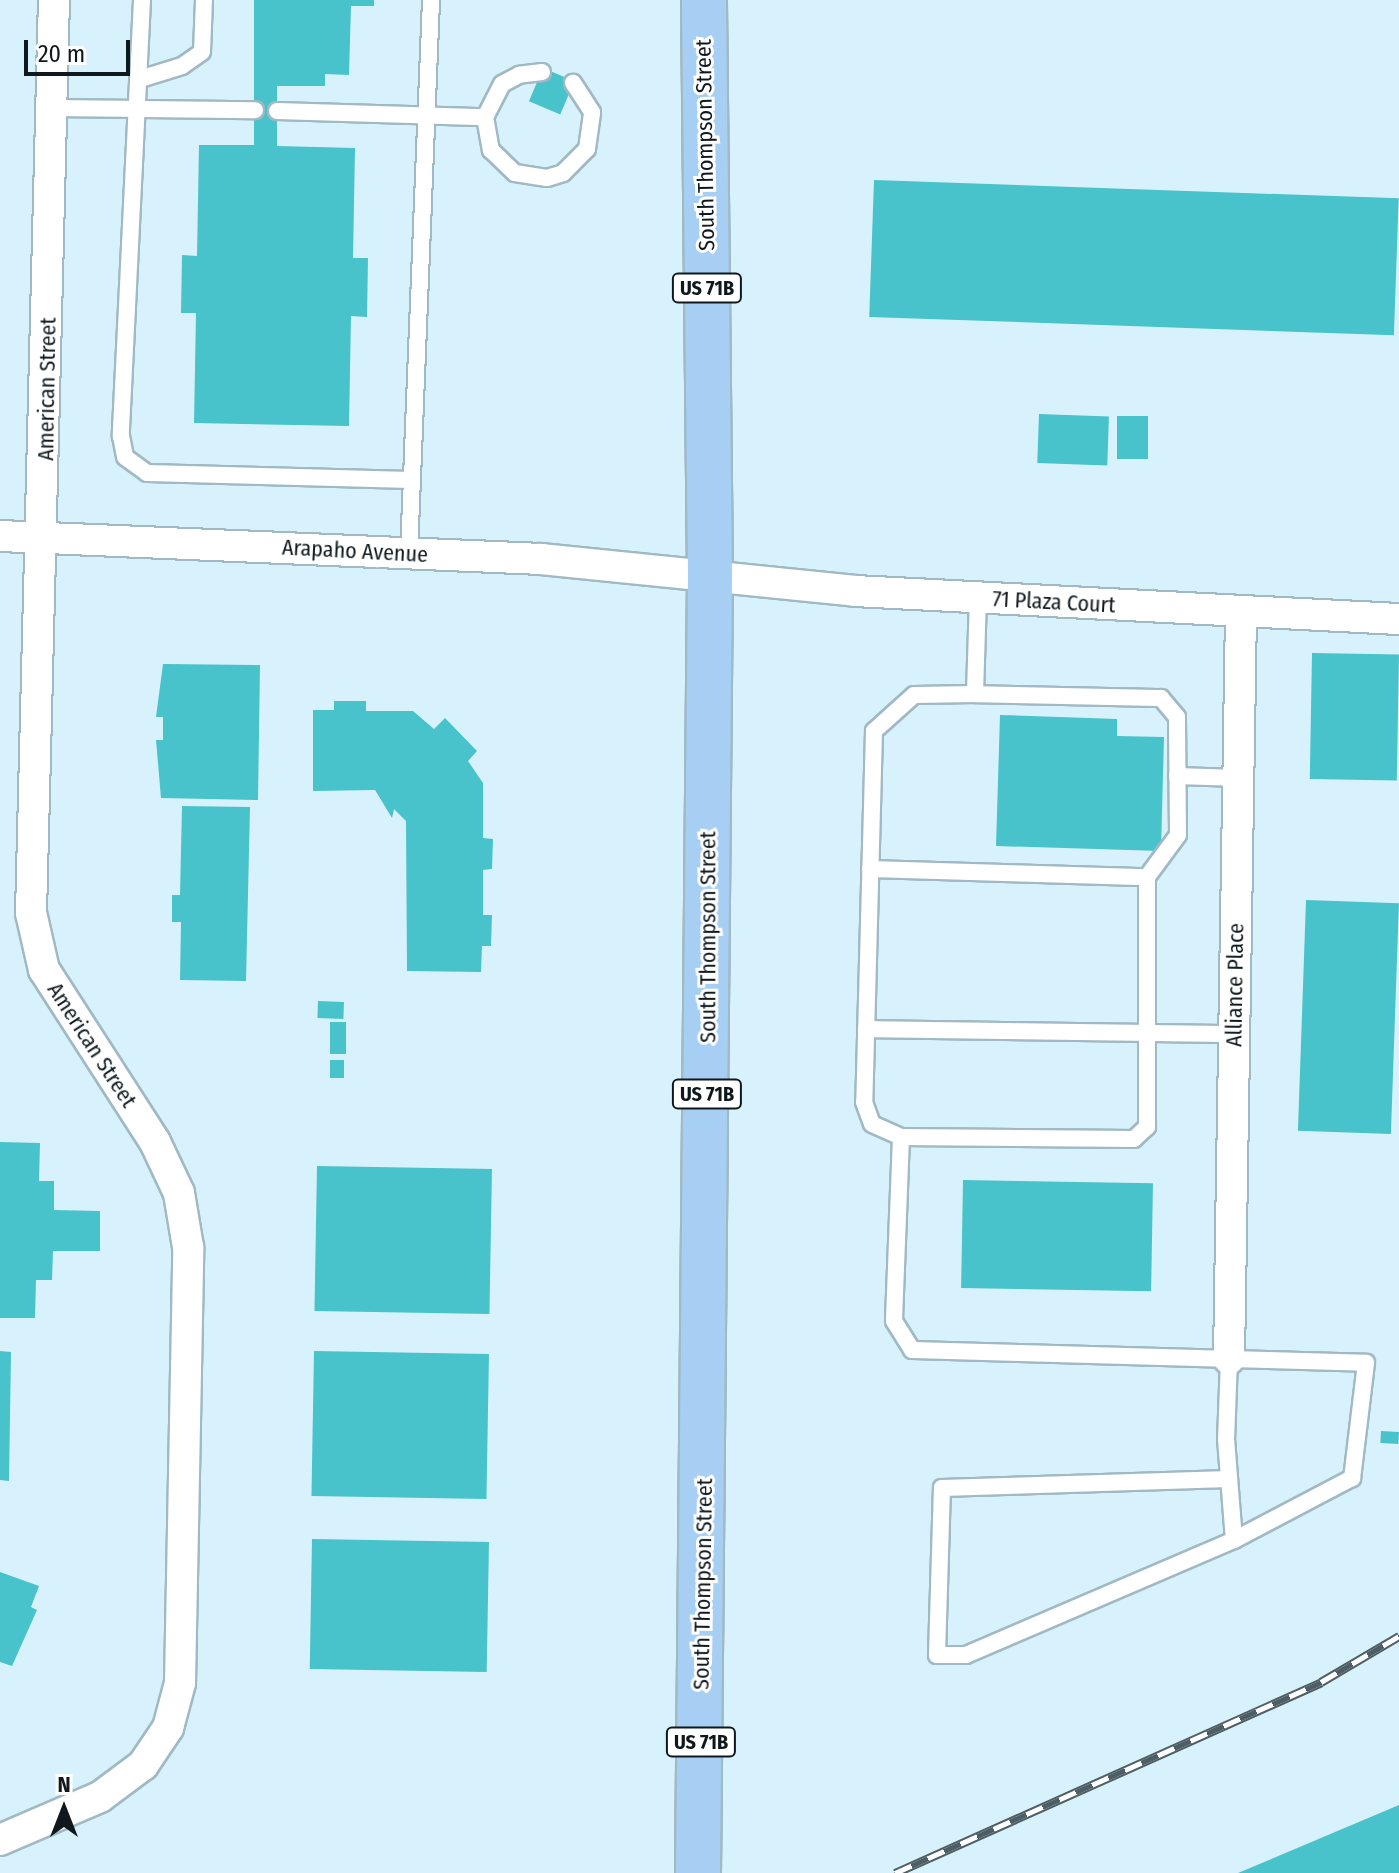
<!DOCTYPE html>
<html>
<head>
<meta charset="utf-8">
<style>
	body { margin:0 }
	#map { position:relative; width:1399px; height:1873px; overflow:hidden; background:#d8f2fd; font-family:"Fira Sans Condensed",sans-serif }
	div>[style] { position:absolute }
	.building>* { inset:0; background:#48c2cb; transform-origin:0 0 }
	.roads { filter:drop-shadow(2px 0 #a0b9c3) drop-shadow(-2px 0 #a0b9c3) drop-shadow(0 2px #a0b9c3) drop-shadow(0 -2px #a0b9c3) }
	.lane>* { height:16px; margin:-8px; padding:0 8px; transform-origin:8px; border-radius:8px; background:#fff }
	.street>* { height:30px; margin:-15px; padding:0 15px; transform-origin:15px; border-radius:15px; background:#fff }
	.highway>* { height:44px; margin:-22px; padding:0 22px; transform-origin:22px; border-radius:22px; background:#a7cff3 }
	.rail>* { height:9px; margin-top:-4.5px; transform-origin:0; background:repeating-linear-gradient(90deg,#fff 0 18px,#4f5e64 0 36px); box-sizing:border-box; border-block:2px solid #4f5e64 }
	span { translate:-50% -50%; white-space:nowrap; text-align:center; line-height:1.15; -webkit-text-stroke:6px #fff; paint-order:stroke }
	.shield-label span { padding:2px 6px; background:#fff; border:2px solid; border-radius:6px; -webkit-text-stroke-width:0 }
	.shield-label { font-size:20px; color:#0f191d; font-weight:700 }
	.street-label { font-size:22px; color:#0f191d }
	.north { position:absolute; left:24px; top:1769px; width:80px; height:80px; -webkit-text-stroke:6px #fff; paint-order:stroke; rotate:0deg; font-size:22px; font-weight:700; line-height:32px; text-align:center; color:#0f191d }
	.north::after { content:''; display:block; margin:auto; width:28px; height:36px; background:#0f191d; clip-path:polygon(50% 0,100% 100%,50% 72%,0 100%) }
	.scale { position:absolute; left:24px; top:40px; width:106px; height:36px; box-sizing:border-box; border:4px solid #0f191d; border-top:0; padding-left:10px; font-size:24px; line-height:28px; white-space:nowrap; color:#0f191d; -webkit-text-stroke:6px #fff; paint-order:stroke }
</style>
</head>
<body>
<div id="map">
	<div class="building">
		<i style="clip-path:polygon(254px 0,374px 0,374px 6px,351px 6px,349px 75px,325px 74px,325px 86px,277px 86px,277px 146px,355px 148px,353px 258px,368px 258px,367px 317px,351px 316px,349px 426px,194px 423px,196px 313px,181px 313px,182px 255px,197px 256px,199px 145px,254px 145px)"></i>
		<i style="left:543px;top:68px;width:34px;height:36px;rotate:23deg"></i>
		<i style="left:874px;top:180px;width:525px;height:137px;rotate:2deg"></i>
		<i style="left:1039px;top:414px;width:70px;height:49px;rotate:2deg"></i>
		<i style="left:1117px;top:416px;width:31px;height:43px"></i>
		<i style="left:1312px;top:653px;width:87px;height:126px;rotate:1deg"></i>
		<i style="clip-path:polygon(163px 664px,260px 665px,258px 800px,161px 798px,156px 740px,163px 740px,163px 717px,156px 717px)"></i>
		<i style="clip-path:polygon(334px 701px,366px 701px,366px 711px,413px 711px,434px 729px,445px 718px,477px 751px,468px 761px,483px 783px,483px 838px,493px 839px,492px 869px,483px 870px,483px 915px,492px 915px,491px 946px,482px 946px,481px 972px,407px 971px,406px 821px,394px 809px,392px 818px,375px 790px,313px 791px,313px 710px,334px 710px)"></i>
		<i style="clip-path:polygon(1000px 715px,1117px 719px,1117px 736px,1164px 737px,1161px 851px,996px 846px)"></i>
		<i style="clip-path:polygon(182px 806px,250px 807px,246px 981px,180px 980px,181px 922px,172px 922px,172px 895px,180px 895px)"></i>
		<i style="left:1306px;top:900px;width:93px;height:231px;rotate:2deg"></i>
		<i style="left:318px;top:1001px;width:26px;height:17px;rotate:2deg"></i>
		<i style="left:330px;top:1022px;width:16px;height:32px"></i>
		<i style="left:330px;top:1060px;width:14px;height:18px"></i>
		<i style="clip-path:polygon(0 1142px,40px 1143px,39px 1181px,54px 1181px,54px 1210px,100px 1211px,100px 1251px,53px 1251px,52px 1280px,36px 1280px,35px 1318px,0 1318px)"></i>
		<i style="left:317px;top:1166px;width:175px;height:145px;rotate:1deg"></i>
		<i style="left:963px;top:1180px;width:190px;height:108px;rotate:1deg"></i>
		<i style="clip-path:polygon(0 1351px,11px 1352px,9px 1481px,0 1480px)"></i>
		<i style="left:314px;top:1351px;width:175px;height:145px;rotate:1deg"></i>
		<i style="left:1381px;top:1431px;width:18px;height:12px;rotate:3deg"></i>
		<i style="left:312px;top:1539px;width:177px;height:130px;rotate:1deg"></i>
		<i style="clip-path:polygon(0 1572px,39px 1586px,31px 1607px,37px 1610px,12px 1666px,0 1662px)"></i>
		<i style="clip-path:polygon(1399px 1805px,1399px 1873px,1238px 1873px)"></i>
	</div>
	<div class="roads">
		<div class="lane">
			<i style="left:142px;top:0;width:437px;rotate:92.8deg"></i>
			<i style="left:121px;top:436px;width:21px;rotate:79deg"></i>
			<i style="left:125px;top:457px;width:27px;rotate:36deg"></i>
			<i style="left:147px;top:473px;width:265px;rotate:1.5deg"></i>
			<i style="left:542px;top:72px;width:23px;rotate:173deg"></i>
			<i style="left:519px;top:75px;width:19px;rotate:152deg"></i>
			<i style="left:502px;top:84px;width:37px;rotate:117deg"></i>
			<i style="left:485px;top:117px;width:34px;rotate:80deg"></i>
			<i style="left:491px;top:150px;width:33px;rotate:44deg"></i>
			<i style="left:515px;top:173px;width:32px;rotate:9deg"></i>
			<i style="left:547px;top:178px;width:17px;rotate:-17deg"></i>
			<i style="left:563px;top:173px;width:34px;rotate:-45deg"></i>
			<i style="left:587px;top:149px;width:37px;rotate:-82deg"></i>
			<i style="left:592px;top:112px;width:35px;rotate:-123deg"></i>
			<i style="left:140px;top:79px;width:44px;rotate:-17.2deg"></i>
			<i style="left:182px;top:66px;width:24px;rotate:-35deg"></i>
			<i style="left:202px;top:52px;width:52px;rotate:-87.8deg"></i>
			<i style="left:52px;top:108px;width:203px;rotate:0.6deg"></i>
			<i style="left:277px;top:111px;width:208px;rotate:1.7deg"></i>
			<i style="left:409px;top:553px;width:553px;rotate:-87.72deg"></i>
			<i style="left:978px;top:597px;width:97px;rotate:91.8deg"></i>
			<i style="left:975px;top:694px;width:61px;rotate:179.1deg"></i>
			<i style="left:914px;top:695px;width:54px;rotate:138deg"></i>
			<i style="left:874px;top:731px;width:371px;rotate:91.5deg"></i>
			<i style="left:864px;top:1102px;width:23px;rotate:70deg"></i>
			<i style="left:872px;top:1124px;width:32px;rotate:24deg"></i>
			<i style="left:901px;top:1137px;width:184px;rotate:92.2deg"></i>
			<i style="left:894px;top:1321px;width:34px;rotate:58deg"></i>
			<i style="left:912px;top:1350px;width:454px;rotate:1.6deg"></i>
			<i style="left:1366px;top:1363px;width:116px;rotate:96.9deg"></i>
			<i style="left:1352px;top:1478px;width:133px;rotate:152.3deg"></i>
			<i style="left:1177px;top:776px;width:61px;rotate:1.9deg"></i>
			<i style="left:870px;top:869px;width:277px;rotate:1.7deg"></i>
			<i style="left:866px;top:1029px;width:368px;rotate:0.8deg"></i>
			<i style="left:901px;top:1137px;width:233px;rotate:0.5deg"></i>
			<i style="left:1134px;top:1139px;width:18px;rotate:-43deg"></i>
			<i style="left:1147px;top:1127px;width:250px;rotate:-90deg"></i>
			<i style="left:1147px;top:877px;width:52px;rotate:-53.6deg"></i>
			<i style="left:1178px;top:835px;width:118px;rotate:-90.5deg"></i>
			<i style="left:1177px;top:717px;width:25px;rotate:-130deg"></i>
			<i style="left:1161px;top:698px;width:186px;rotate:-178.8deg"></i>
			<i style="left:1229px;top:1359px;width:80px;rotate:92.1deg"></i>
			<i style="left:1226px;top:1439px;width:101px;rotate:85.5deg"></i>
			<i style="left:1234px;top:1540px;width:292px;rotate:156.8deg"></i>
			<i style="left:966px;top:1655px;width:29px;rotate:180deg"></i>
			<i style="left:937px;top:1655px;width:167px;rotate:-88.3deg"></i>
			<i style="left:942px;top:1488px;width:287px;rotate:-1.8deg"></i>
		</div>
		<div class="street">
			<i style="left:0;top:536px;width:541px;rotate:2.43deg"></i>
			<i style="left:541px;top:559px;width:316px;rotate:5.8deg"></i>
			<i style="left:855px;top:591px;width:545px;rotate:2.95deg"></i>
			<i style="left:1229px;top:1359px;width:747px;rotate:-89.08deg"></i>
			<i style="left:0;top:1840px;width:109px;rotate:-23.3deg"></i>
			<i style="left:100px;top:1797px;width:54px;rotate:-36.7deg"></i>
			<i style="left:143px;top:1765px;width:45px;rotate:-56deg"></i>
			<i style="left:168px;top:1728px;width:47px;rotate:-75.1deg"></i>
			<i style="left:180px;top:1683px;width:436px;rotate:-88.9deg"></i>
			<i style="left:188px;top:1247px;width:55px;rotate:-99.5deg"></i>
			<i style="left:179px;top:1193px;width:56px;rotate:-115.2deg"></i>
			<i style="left:155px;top:1142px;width:205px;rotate:-122.8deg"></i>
			<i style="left:44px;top:970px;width:58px;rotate:-102.8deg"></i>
			<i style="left:31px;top:913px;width:913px;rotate:-88.56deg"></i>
		</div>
		<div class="highway">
			<i style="left:698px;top:1873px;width:1297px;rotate:-89.47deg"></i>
			<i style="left:710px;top:576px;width:576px;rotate:-90.6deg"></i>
		</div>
	</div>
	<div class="rail">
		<i style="left:895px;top:1873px;width:467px;rotate:-24.1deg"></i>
		<i style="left:1321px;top:1682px;width:91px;rotate:-30.5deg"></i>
	</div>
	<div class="shield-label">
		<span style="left:707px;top:288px">US 71B</span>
		<span style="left:707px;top:1094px">US 71B</span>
		<span style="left:701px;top:1742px">US 71B</span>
	</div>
	<div class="street-label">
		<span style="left:705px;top:145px;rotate:-91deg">South Thompson Street</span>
		<span style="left:47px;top:389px;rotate:-89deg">American Street</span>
		<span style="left:355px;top:551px;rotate:3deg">Arapaho Avenue</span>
		<span style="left:1054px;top:602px;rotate:3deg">71 Plaza Court</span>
		<span style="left:708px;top:937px;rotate:-90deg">South Thompson Street</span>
		<span style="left:1235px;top:985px;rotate:-89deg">Alliance Place</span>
		<span style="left:92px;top:1045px;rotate:57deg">American Street</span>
		<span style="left:703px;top:1584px;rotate:-89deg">South Thompson Street</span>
	</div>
	<div class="north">N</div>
	<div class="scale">20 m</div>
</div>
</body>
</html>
